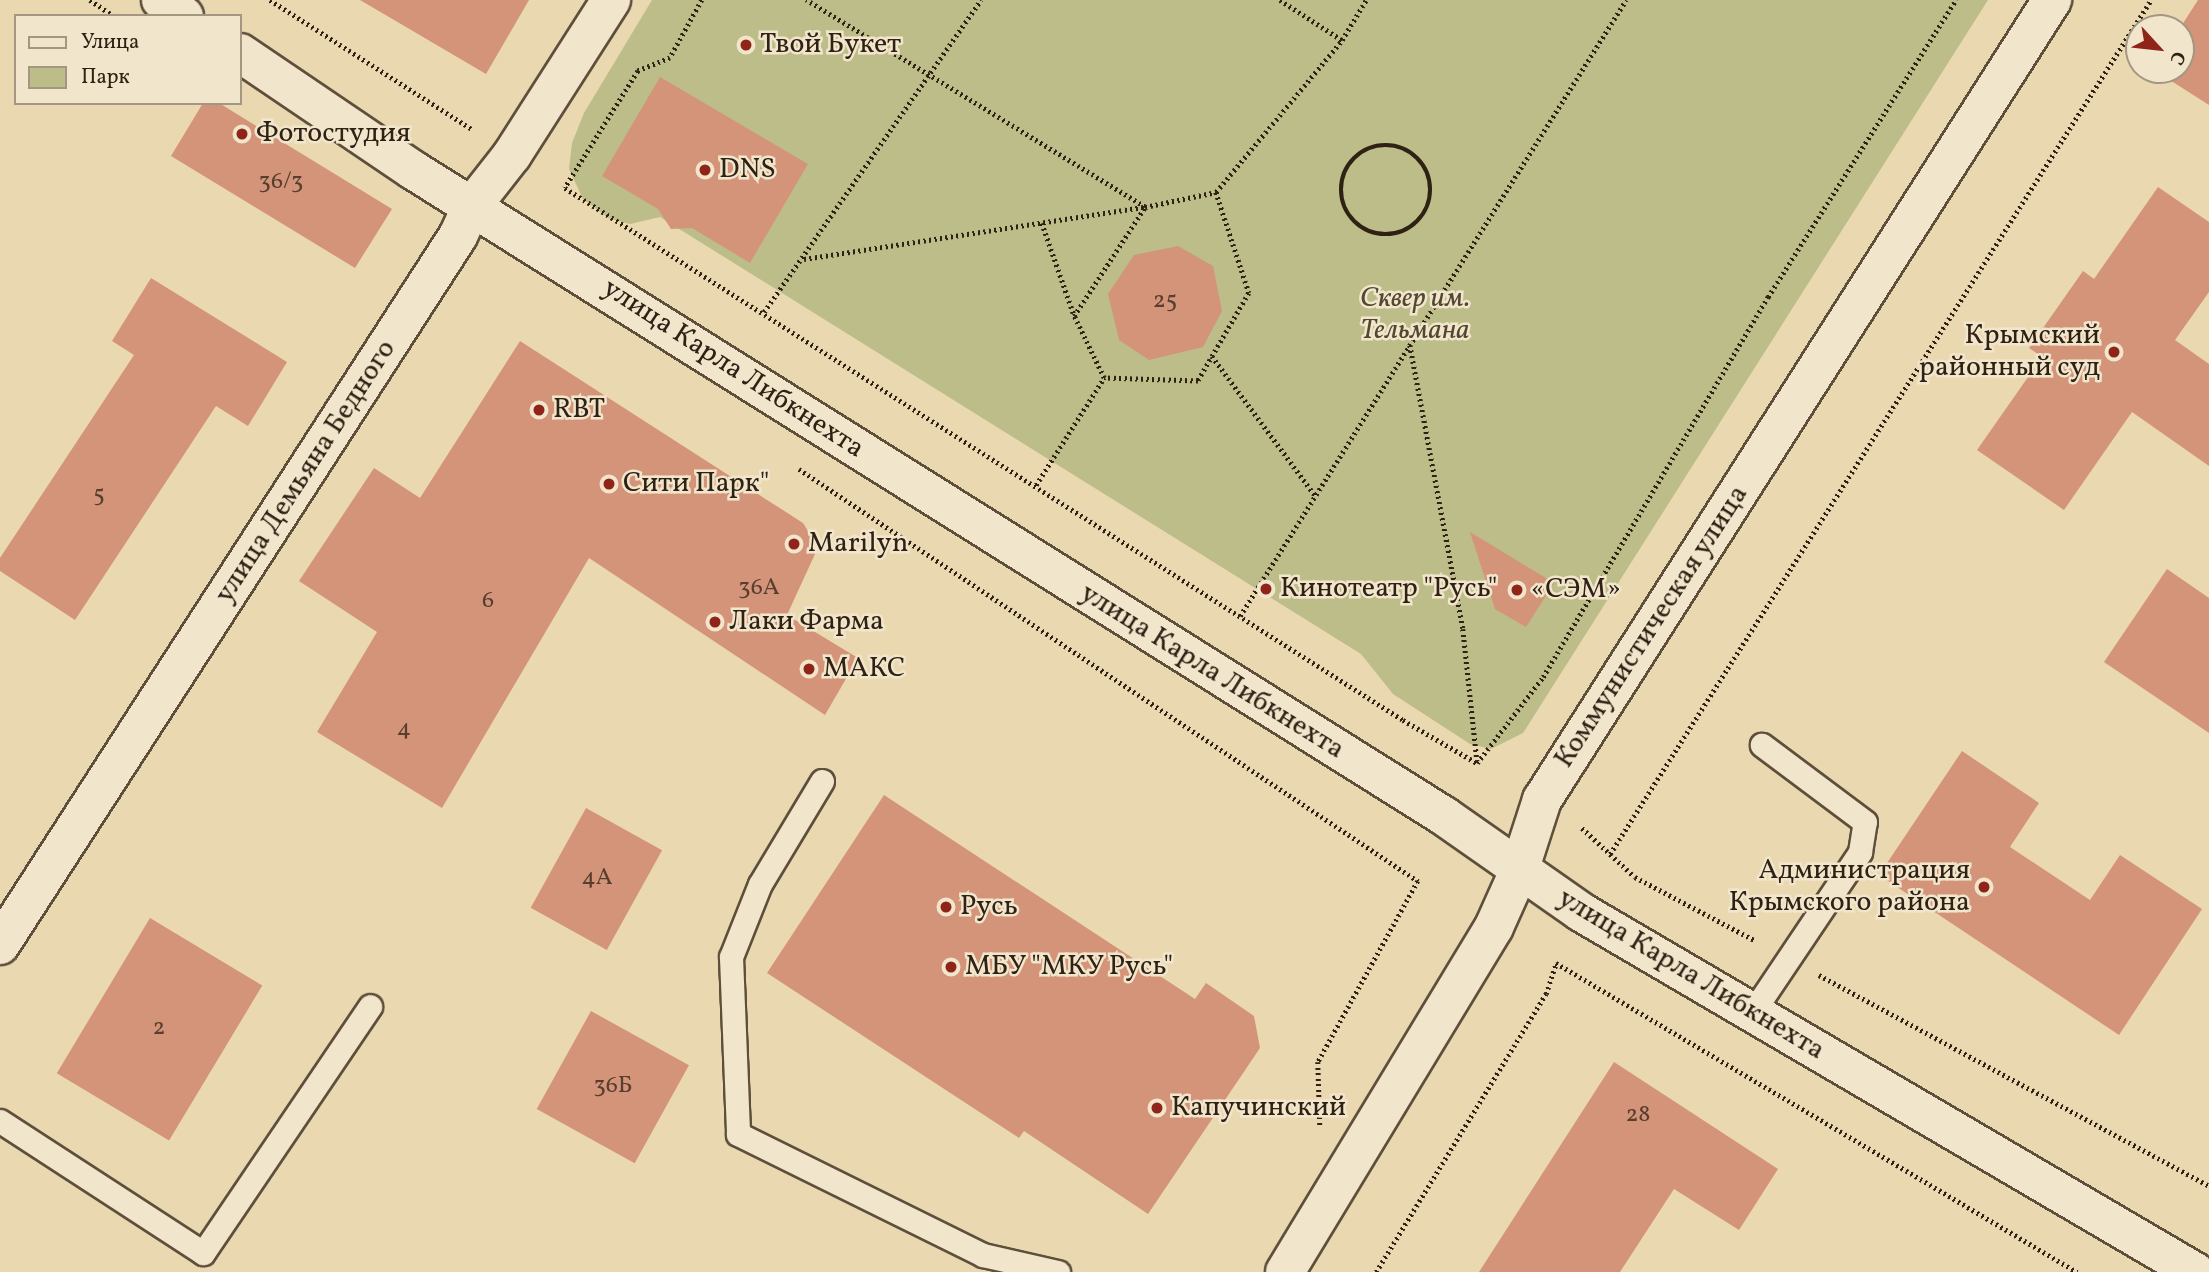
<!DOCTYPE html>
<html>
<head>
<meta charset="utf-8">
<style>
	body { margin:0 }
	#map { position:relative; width:2209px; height:1272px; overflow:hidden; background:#ead8b1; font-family:Vollkorn,serif }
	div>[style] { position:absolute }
	.green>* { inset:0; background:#bcbd88 }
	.building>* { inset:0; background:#d4947a; transform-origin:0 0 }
	.path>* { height:4.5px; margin-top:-2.25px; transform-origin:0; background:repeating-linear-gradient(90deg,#2f2114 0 2px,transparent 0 5.5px) }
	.path>.ring { margin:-2.25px; padding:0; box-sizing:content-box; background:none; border:4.5px solid #2f2114; border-radius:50% }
	.roads { filter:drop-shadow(2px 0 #5e4f3b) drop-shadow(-2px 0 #5e4f3b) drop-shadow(0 2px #5e4f3b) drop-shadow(0 -2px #5e4f3b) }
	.service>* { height:23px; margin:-11.5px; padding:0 11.5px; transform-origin:11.5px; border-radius:11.5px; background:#f1e6cc }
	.minor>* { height:38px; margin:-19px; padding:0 19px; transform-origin:19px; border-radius:19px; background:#f1e6cc }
	.secondary>* { height:38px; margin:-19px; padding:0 19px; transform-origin:19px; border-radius:19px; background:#f1e6cc }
	.dots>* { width:19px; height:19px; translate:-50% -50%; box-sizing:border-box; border:4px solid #f1e6cc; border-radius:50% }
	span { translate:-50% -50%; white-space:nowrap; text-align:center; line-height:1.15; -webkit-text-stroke:5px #f1e6cc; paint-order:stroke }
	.number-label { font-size:24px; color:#583e2e }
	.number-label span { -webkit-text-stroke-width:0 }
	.poi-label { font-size:28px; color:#2f2114 }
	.left { translate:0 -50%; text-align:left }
	.right { translate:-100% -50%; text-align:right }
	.park-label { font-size:28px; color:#524831; font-style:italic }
	.street-label { font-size:28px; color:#2f2114 }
	.legend { position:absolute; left:14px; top:14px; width:228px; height:91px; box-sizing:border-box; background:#f1e6cc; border:2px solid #a39782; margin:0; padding:9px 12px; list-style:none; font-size:21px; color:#2f2114 }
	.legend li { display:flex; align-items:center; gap:14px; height:35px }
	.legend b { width:35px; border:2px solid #a39782 }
	.north { position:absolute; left:2125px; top:14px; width:70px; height:70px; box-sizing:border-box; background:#f1e6cc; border:2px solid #a39782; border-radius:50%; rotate:117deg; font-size:19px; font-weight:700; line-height:28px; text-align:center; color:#2f2114 }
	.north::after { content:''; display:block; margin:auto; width:24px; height:32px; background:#8f2418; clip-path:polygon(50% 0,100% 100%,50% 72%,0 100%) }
</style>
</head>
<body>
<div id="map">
	<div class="green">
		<i style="clip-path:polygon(652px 0,1988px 0,1523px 733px,1491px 749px,1470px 744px,1393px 694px,1361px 654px,660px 217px,630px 224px,608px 218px,583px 199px,569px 169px,572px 143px,584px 113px)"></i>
	</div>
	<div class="building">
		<i style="clip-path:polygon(360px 0,529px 0,486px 74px)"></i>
		<i style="clip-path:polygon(2198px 0,2209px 0,2209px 105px,2154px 70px,2181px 70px,2180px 28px)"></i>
		<i style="clip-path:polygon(660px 77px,808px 164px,750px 263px,692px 228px,671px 229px,658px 209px,602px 176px)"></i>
		<i style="clip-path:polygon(203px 103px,219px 103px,392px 209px,355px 268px,171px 156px)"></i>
		<i style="clip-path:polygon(2158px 187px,2209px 222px,2209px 292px,2175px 340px,2209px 364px,2209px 466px,2132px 412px,2064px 510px,1977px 450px,2042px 357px,2029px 348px,2083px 271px,2094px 279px)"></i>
		<i style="clip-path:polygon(1178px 246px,1213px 266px,1222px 311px,1203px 347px,1149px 360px,1119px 340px,1108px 294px,1134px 255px)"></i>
		<i style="clip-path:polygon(151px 278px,287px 362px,248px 426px,216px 406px,75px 620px,0 571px,0 558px,134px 355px,112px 341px)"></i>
		<i style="clip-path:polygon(520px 341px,803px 523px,813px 539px,815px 554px,787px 615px,858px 658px,825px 715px,589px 558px,442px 808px,317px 732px,377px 632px,299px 581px,374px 468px,420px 498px)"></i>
		<i style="clip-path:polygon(1470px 532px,1554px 583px,1526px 627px,1495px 609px)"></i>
		<i style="clip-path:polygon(2167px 569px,2209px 598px,2209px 733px,2104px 662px)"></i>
		<i style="clip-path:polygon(1962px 751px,2039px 803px,2010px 847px,2090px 900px,2120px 855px,2202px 909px,2119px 1035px,1879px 875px)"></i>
		<i style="clip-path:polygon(884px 795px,1195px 999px,1206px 983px,1254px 1016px,1260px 1048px,1148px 1214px,1024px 1131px,1019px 1138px,767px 973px)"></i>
		<i style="left:586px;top:808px;width:87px;height:114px;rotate:29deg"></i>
		<i style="left:150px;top:918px;width:131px;height:181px;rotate:31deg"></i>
		<i style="left:591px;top:1011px;width:112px;height:112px;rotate:29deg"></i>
		<i style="clip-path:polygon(1614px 1062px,1778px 1169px,1739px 1230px,1674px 1189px,1620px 1272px,1479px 1272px)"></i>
	</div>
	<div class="path">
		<i style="left:90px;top:0;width:29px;rotate:34deg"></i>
		<i style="left:270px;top:0;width:240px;rotate:32.6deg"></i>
		<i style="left:702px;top:0;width:66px;rotate:118.9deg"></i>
		<i style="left:670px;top:58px;width:35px;rotate:158deg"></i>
		<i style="left:638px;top:71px;width:138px;rotate:122deg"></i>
		<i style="left:565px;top:188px;width:993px;rotate:32.41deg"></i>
		<i style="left:1403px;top:720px;width:86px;rotate:30.2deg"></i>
		<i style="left:1280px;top:0;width:74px;rotate:32.8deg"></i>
		<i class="ring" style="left:1341px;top:145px;width:85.5px;height:85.5px"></i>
		<i style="left:1216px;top:192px;width:106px;rotate:71.9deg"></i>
		<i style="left:1249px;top:293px;width:102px;rotate:120.1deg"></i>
		<i style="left:1198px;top:381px;width:94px;rotate:-178.2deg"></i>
		<i style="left:1104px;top:378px;width:69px;rotate:-115.8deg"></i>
		<i style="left:1074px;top:316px;width:130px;rotate:-56.9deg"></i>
		<i style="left:1145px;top:207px;width:73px;rotate:-11.9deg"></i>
		<i style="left:1216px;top:192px;width:197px;rotate:-50.3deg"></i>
		<i style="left:1342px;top:40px;width:47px;rotate:-59deg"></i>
		<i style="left:1042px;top:223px;width:97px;rotate:70.8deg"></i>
		<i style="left:804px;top:259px;width:345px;rotate:-8.7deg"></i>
		<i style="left:1145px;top:207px;width:397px;rotate:-148.6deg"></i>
		<i style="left:764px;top:312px;width:380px;rotate:-55.2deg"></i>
		<i style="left:1410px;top:345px;width:289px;rotate:79.4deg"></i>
		<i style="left:1463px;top:629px;width:133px;rotate:83.9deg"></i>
		<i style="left:1212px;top:356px;width:173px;rotate:53.5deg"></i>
		<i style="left:799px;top:469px;width:744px;rotate:33.65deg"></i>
		<i style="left:1418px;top:881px;width:207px;rotate:118.9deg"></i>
		<i style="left:1318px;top:1062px;width:64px;rotate:88.2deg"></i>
		<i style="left:1036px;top:485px;width:127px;rotate:-57.6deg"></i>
		<i style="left:1240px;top:616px;width:727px;rotate:-57.93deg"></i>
		<i style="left:1477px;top:763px;width:108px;rotate:-52.5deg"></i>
		<i style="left:1543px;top:677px;width:442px;rotate:-59.4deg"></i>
		<i style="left:1768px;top:297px;width:352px;rotate:-57.7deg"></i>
		<i style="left:1582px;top:828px;width:72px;rotate:42.8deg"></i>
		<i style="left:1635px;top:877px;width:137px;rotate:27.9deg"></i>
		<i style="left:1610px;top:854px;width:1011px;rotate:-57.65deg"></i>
		<i style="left:1819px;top:975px;width:443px;rotate:28.4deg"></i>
		<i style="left:1376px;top:1272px;width:326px;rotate:-58.6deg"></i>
		<i style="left:1546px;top:994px;width:33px;rotate:-72deg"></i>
		<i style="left:1556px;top:963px;width:606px;rotate:30.67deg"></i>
	</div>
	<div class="roads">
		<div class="service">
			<i style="left:822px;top:781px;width:120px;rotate:121deg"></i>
			<i style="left:760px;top:884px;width:79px;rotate:111.7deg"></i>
			<i style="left:731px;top:957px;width:177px;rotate:87.7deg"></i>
			<i style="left:738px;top:1134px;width:273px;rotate:26.3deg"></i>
			<i style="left:983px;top:1255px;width:77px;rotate:12.8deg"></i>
			<i style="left:1752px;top:1013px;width:194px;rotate:-56.1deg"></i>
			<i style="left:1860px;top:852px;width:30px;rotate:-81deg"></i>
			<i style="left:1865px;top:822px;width:129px;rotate:-143.2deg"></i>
			<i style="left:0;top:1121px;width:242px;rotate:33deg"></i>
			<i style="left:203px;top:1253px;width:298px;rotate:-55.9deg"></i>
		</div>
		<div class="minor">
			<i style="left:0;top:945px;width:844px;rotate:-57.14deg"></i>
			<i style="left:458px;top:236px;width:33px;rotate:-65deg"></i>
			<i style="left:472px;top:206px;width:65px;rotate:-51.9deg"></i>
			<i style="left:512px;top:155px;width:184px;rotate:-57.4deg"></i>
			<i style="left:1285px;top:1272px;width:403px;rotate:-58.8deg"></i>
			<i style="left:1494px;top:927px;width:61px;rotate:-65.9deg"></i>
		</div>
		<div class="secondary">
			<i style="left:161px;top:0;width:28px;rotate:35deg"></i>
			<i style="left:240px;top:53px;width:209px;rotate:34.1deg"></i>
			<i style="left:413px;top:170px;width:1217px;rotate:32.07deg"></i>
			<i style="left:1444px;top:816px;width:167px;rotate:35deg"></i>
			<i style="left:1581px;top:912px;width:712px;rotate:30.38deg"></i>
			<i style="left:1519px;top:871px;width:75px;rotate:-72.1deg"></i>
			<i style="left:1542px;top:800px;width:949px;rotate:-57.48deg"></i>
		</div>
	</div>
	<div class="dots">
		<i style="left:746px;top:45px;background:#8f2418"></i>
		<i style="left:242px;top:134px;background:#8f2418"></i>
		<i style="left:705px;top:170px;background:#8f2418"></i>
		<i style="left:2114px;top:352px;background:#8f2418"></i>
		<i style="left:539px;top:410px;background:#8f2418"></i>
		<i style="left:609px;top:484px;background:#8f2418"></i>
		<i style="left:794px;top:544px;background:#8f2418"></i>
		<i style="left:1266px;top:589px;background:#8f2418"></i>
		<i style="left:1517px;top:590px;background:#8f2418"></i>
		<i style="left:715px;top:622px;background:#8f2418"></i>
		<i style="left:809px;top:669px;background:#8f2418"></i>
		<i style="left:1984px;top:887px;background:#8f2418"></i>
		<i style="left:946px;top:907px;background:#8f2418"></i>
		<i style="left:951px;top:967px;background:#8f2418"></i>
		<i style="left:1157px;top:1108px;background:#8f2418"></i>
	</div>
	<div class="number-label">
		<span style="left:281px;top:183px">36/3</span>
		<span style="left:1165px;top:302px">25</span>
		<span style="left:99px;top:496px">5</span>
		<span style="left:759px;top:589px">36А</span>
		<span style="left:488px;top:602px">6</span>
		<span style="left:404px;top:730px">4</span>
		<span style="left:597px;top:879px">4А</span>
		<span style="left:159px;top:1029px">2</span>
		<span style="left:613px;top:1087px">36Б</span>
		<span style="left:1638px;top:1116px">28</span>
	</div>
	<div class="poi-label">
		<span class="left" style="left:760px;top:45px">Твой Букет</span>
		<span class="left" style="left:256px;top:134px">Фотостудия</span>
		<span class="left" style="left:719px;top:170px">DNS</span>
		<span class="right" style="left:2100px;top:352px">Крымский<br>районный суд</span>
		<span class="left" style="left:553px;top:410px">RBT</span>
		<span class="left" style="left:623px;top:484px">Сити Парк"</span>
		<span class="left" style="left:808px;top:544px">Marilyn</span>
		<span class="left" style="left:1280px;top:589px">Кинотеатр "Русь"</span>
		<span class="left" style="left:1531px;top:590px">«СЭМ»</span>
		<span class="left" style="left:729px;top:622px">Лаки Фарма</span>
		<span class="left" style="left:823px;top:669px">МАКС</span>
		<span class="right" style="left:1970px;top:887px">Администрация<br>Крымского района</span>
		<span class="left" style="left:960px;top:907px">Русь</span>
		<span class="left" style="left:965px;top:967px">МБУ "МКУ Русь"</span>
		<span class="left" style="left:1171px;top:1108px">Капучинский</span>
	</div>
	<div class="park-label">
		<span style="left:1415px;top:315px">Сквер им.<br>Тельмана</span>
	</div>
	<div class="street-label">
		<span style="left:733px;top:369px;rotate:33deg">улица Карла Либкнехта</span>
		<span style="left:306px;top:472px;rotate:-57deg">улица Демьяна Бедного</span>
		<span style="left:1652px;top:627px;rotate:-57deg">Коммунистическая улица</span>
		<span style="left:1212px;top:672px;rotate:32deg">улица Карла Либкнехта</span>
		<span style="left:1691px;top:975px;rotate:31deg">улица Карла Либкнехта</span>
	</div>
	<ul class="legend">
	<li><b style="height:9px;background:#f1e6cc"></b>Улица</li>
	<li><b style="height:19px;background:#bcbd88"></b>Парк</li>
	</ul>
	<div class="north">С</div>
</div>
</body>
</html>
